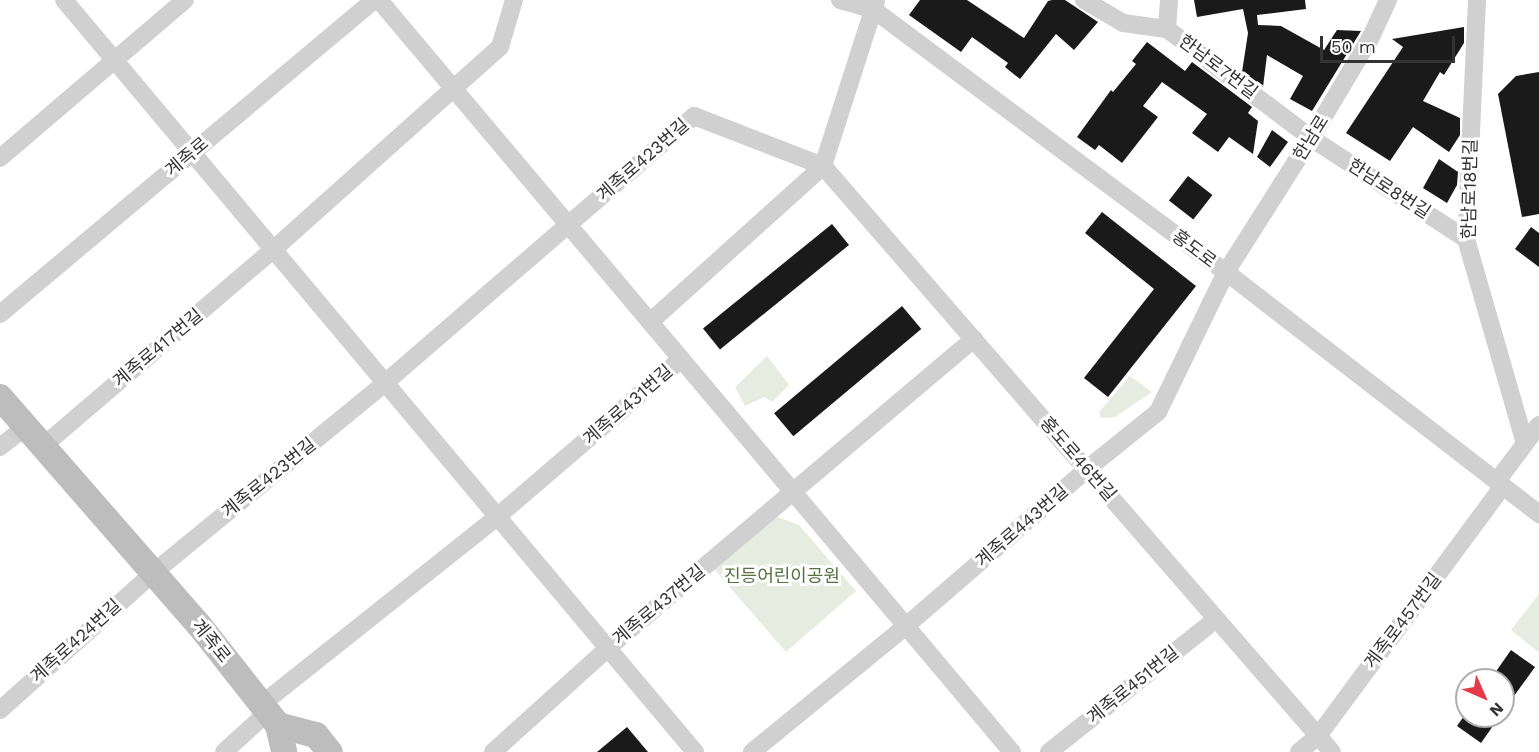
<!DOCTYPE html>
<html>
<head>
<meta charset="utf-8">
<style>
	body { margin:0 }
	#map { position:relative; width:1539px; height:752px; overflow:hidden; background:#fff; font-family:"Work Sans","Noto Sans KR",sans-serif }
	div>[style] { position:absolute }
	.green>* { inset:0; background:#e6ecdf }
	.building>* { inset:0; background:#1a1a1a; transform-origin:0 0 }
	.street>* { height:18px; margin:-9px; padding:0 9px; transform-origin:9px; border-radius:9px; background:#d0d0d0 }
	.secondary>* { height:26px; margin:-13px; padding:0 13px; transform-origin:13px; border-radius:13px; background:#bdbdbd }
	span { translate:-50% -50%; white-space:nowrap; text-align:center; line-height:1.15; -webkit-text-stroke:6px #fff; paint-order:stroke }
	.street-label { font-size:18px; color:#333 }
	.park-label { font-size:18px; color:#56703f }
	.north { position:absolute; left:1455px; top:668px; width:60px; height:60px; box-sizing:border-box; background:#fff; border:2px solid #adadad; border-radius:50%; rotate:135deg; font-size:16px; font-weight:700; line-height:24px; text-align:center; color:#333 }
	.north::after { content:''; display:block; margin:auto; width:21px; height:27px; background:#e63946; clip-path:polygon(50% 0,100% 100%,50% 72%,0 100%) }
	.scale { position:absolute; left:1320px; top:36px; width:135px; height:27px; box-sizing:border-box; border:3px solid #333; border-top:0; padding-left:8px; font-size:18px; line-height:21px; white-space:nowrap; color:#333; -webkit-text-stroke:4px #fff; paint-order:stroke }
</style>
</head>
<body>
<div id="map">
	<div class="green">
		<i style="clip-path:polygon(767px 356px,789px 385px,772px 402px,764px 397px,745px 406px,735px 387px)"></i>
		<i style="clip-path:polygon(1130px 376px,1152px 392px,1115px 417px,1101px 418px,1099px 412px)"></i>
		<i style="clip-path:polygon(775px 516px,799px 525px,856px 591px,786px 652px,714px 569px)"></i>
		<i style="clip-path:polygon(1539px 594px,1539px 651px,1538px 652px,1511px 630px)"></i>
	</div>
	<div class="building">
		<i style="clip-path:polygon(920px 0,967px 0,1024px 38px,1048px 1px,1052px 0,1065px 0,1098px 22px,1074px 50px,1056px 34px,1020px 79px,1005px 67px,1008px 63px,972px 37px,961px 52px,909px 15px)"></i>
		<i style="clip-path:polygon(1194px 0,1305px 0,1306px 9px,1257px 15px,1258px 25px,1281px 26px,1324px 50px,1337px 30px,1361px 31px,1312px 111px,1290px 99px,1303px 76px,1267px 55px,1263px 87px,1242px 72px,1248px 33px,1243px 9px,1197px 17px)"></i>
		<i style="clip-path:polygon(1464px 27px,1464px 43px,1444px 75px,1440px 72px,1423px 101px,1460px 118px,1460px 135px,1449px 152px,1413px 127px,1390px 161px,1346px 133px,1403px 47px,1392px 39px)"></i>
		<i style="clip-path:polygon(1147px 42px,1185px 71px,1192px 62px,1252px 107px,1248px 113px,1258px 121px,1253px 154px,1229px 137px,1218px 152px,1192px 133px,1207px 114px,1162px 82px,1143px 106px,1158px 117px,1122px 163px,1099px 145px,1095px 150px,1077px 137px,1111px 90px,1113px 92px,1136px 64px,1132px 61px)"></i>
		<i style="clip-path:polygon(1539px 72px,1539px 214px,1522px 217px,1498px 94px,1516px 76px)"></i>
		<i style="clip-path:polygon(1272px 130px,1288px 142px,1270px 167px,1257px 157px)"></i>
		<i style="clip-path:polygon(1439px 159px,1458px 172px,1457px 185px,1447px 203px,1423px 188px)"></i>
		<i style="left:1188px;top:176px;width:31px;height:31px;rotate:38deg"></i>
		<i style="clip-path:polygon(1102px 212px,1196px 286px,1108px 397px,1084px 378px,1154px 289px,1085px 233px)"></i>
		<i style="left:832px;top:224px;width:27px;height:166px;rotate:51deg"></i>
		<i style="clip-path:polygon(1531px 227px,1539px 233px,1539px 267px,1515px 249px)"></i>
		<i style="left:902px;top:306px;width:30px;height:167px;rotate:50deg"></i>
		<i style="clip-path:polygon(1511px 650px,1535px 667px,1503px 711px,1503px 680px,1490px 680px)"></i>
		<i style="clip-path:polygon(1464px 716px,1500px 716px,1481px 743px,1457px 726px)"></i>
		<i style="clip-path:polygon(627px 727px,648px 752px,597px 752px)"></i>
	</div>
	<div class="street">
		<i style="left:64px;top:0;width:982px;rotate:50deg"></i>
		<i style="left:379px;top:0;width:983px;rotate:49.91deg"></i>
		<i style="left:840px;top:0;width:35px;rotate:16deg"></i>
		<i style="left:874px;top:10px;width:439px;rotate:36.7deg"></i>
		<i style="left:1226px;top:272px;width:396px;rotate:37.7deg"></i>
		<i style="left:1084px;top:0;width:45px;rotate:30.5deg"></i>
		<i style="left:1123px;top:23px;width:44px;rotate:7.8deg"></i>
		<i style="left:1167px;top:29px;width:181px;rotate:37.1deg"></i>
		<i style="left:1311px;top:138px;width:185px;rotate:33.1deg"></i>
		<i style="left:1477px;top:0;width:239px;rotate:92.6deg"></i>
		<i style="left:1466px;top:239px;width:212px;rotate:73.9deg"></i>
		<i style="left:1167px;top:29px;width:29px;rotate:-86deg"></i>
		<i style="left:0;top:158px;width:243px;rotate:-40.5deg"></i>
		<i style="left:0;top:314px;width:488px;rotate:-40deg"></i>
		<i style="left:650px;top:322px;width:233px;rotate:-42deg"></i>
		<i style="left:823px;top:166px;width:173px;rotate:-72.2deg"></i>
		<i style="left:0;top:447px;width:31px;rotate:-38deg"></i>
		<i style="left:42px;top:447px;width:305px;rotate:-40.5deg"></i>
		<i style="left:274px;top:249px;width:303px;rotate:-41.8deg"></i>
		<i style="left:500px;top:47px;width:49px;rotate:-73.4deg"></i>
		<i style="left:1497px;top:481px;width:70px;rotate:-53.1deg"></i>
		<i style="left:262px;top:704px;width:302px;rotate:-38.5deg"></i>
		<i style="left:498px;top:516px;width:241px;rotate:-40.6deg"></i>
		<i style="left:0;top:710px;width:205px;rotate:-41.8deg"></i>
		<i style="left:153px;top:573px;width:301px;rotate:-39.3deg"></i>
		<i style="left:386px;top:382px;width:407px;rotate:-40.8deg"></i>
		<i style="left:694px;top:116px;width:138px;rotate:21.2deg"></i>
		<i style="left:823px;top:166px;width:776px;rotate:49.02deg"></i>
		<i style="left:224px;top:752px;width:59px;rotate:-42.3deg"></i>
		<i style="left:493px;top:752px;width:155px;rotate:-42.1deg"></i>
		<i style="left:608px;top:648px;width:479px;rotate:-40.2deg"></i>
		<i style="left:752px;top:752px;width:199px;rotate:-39.3deg"></i>
		<i style="left:906px;top:626px;width:240px;rotate:-40.9deg"></i>
		<i style="left:1087px;top:469px;width:91px;rotate:-38.8deg"></i>
		<i style="left:1158px;top:412px;width:156px;rotate:-64.1deg"></i>
		<i style="left:1226px;top:272px;width:159px;rotate:-57.6deg"></i>
		<i style="left:1311px;top:138px;width:117px;rotate:-59.3deg"></i>
		<i style="left:1371px;top:37px;width:41px;rotate:-65.3deg"></i>
		<i style="left:1049px;top:752px;width:213px;rotate:-38.5deg"></i>
		<i style="left:1299px;top:752px;width:25px;rotate:-40deg"></i>
		<i style="left:1318px;top:736px;width:311px;rotate:-53.5deg"></i>
	</div>
	<div class="secondary">
		<i style="left:0;top:397px;width:303px;rotate:48.9deg"></i>
		<i style="left:199px;top:625px;width:127px;rotate:51.7deg"></i>
		<i style="left:278px;top:725px;width:28px;rotate:77deg"></i>
		<i style="left:278px;top:725px;width:39px;rotate:15deg"></i>
		<i style="left:316px;top:735px;width:22px;rotate:51deg"></i>
	</div>
	<div class="street-label">
		<span style="left:1218px;top:67px;rotate:37deg">한남로7번길</span>
		<span style="left:1311px;top:138px;rotate:-58deg">한남로</span>
		<span style="left:187px;top:157px;rotate:-40deg">계족로</span>
		<span style="left:643px;top:160px;rotate:-41deg">계족로423번길</span>
		<span style="left:1389px;top:189px;rotate:33deg">한남로8번길</span>
		<span style="left:1470px;top:189px;rotate:-89deg">한남로18번길</span>
		<span style="left:1194px;top:249px;rotate:37deg">홍도로</span>
		<span style="left:158px;top:348px;rotate:-40deg">계족로417번길</span>
		<span style="left:628px;top:405px;rotate:-41deg">계족로431번길</span>
		<span style="left:1078px;top:459px;rotate:49deg">홍도로46번길</span>
		<span style="left:269px;top:478px;rotate:-39deg">계족로423번길</span>
		<span style="left:1022px;top:526px;rotate:-41deg">계족로443번길</span>
		<span style="left:659px;top:605px;rotate:-40deg">계족로437번길</span>
		<span style="left:1403px;top:621px;rotate:-53deg">계족로457번길</span>
		<span style="left:76px;top:641px;rotate:-42deg">계족로424번길</span>
		<span style="left:211px;top:641px;rotate:51deg">계족로</span>
		<span style="left:1133px;top:685px;rotate:-39deg">계족로451번길</span>
	</div>
	<div class="park-label">
		<span style="left:782px;top:576px">진등어린이공원</span>
	</div>
	<div class="north">N</div>
	<div class="scale">50 m</div>
</div>
</body>
</html>
